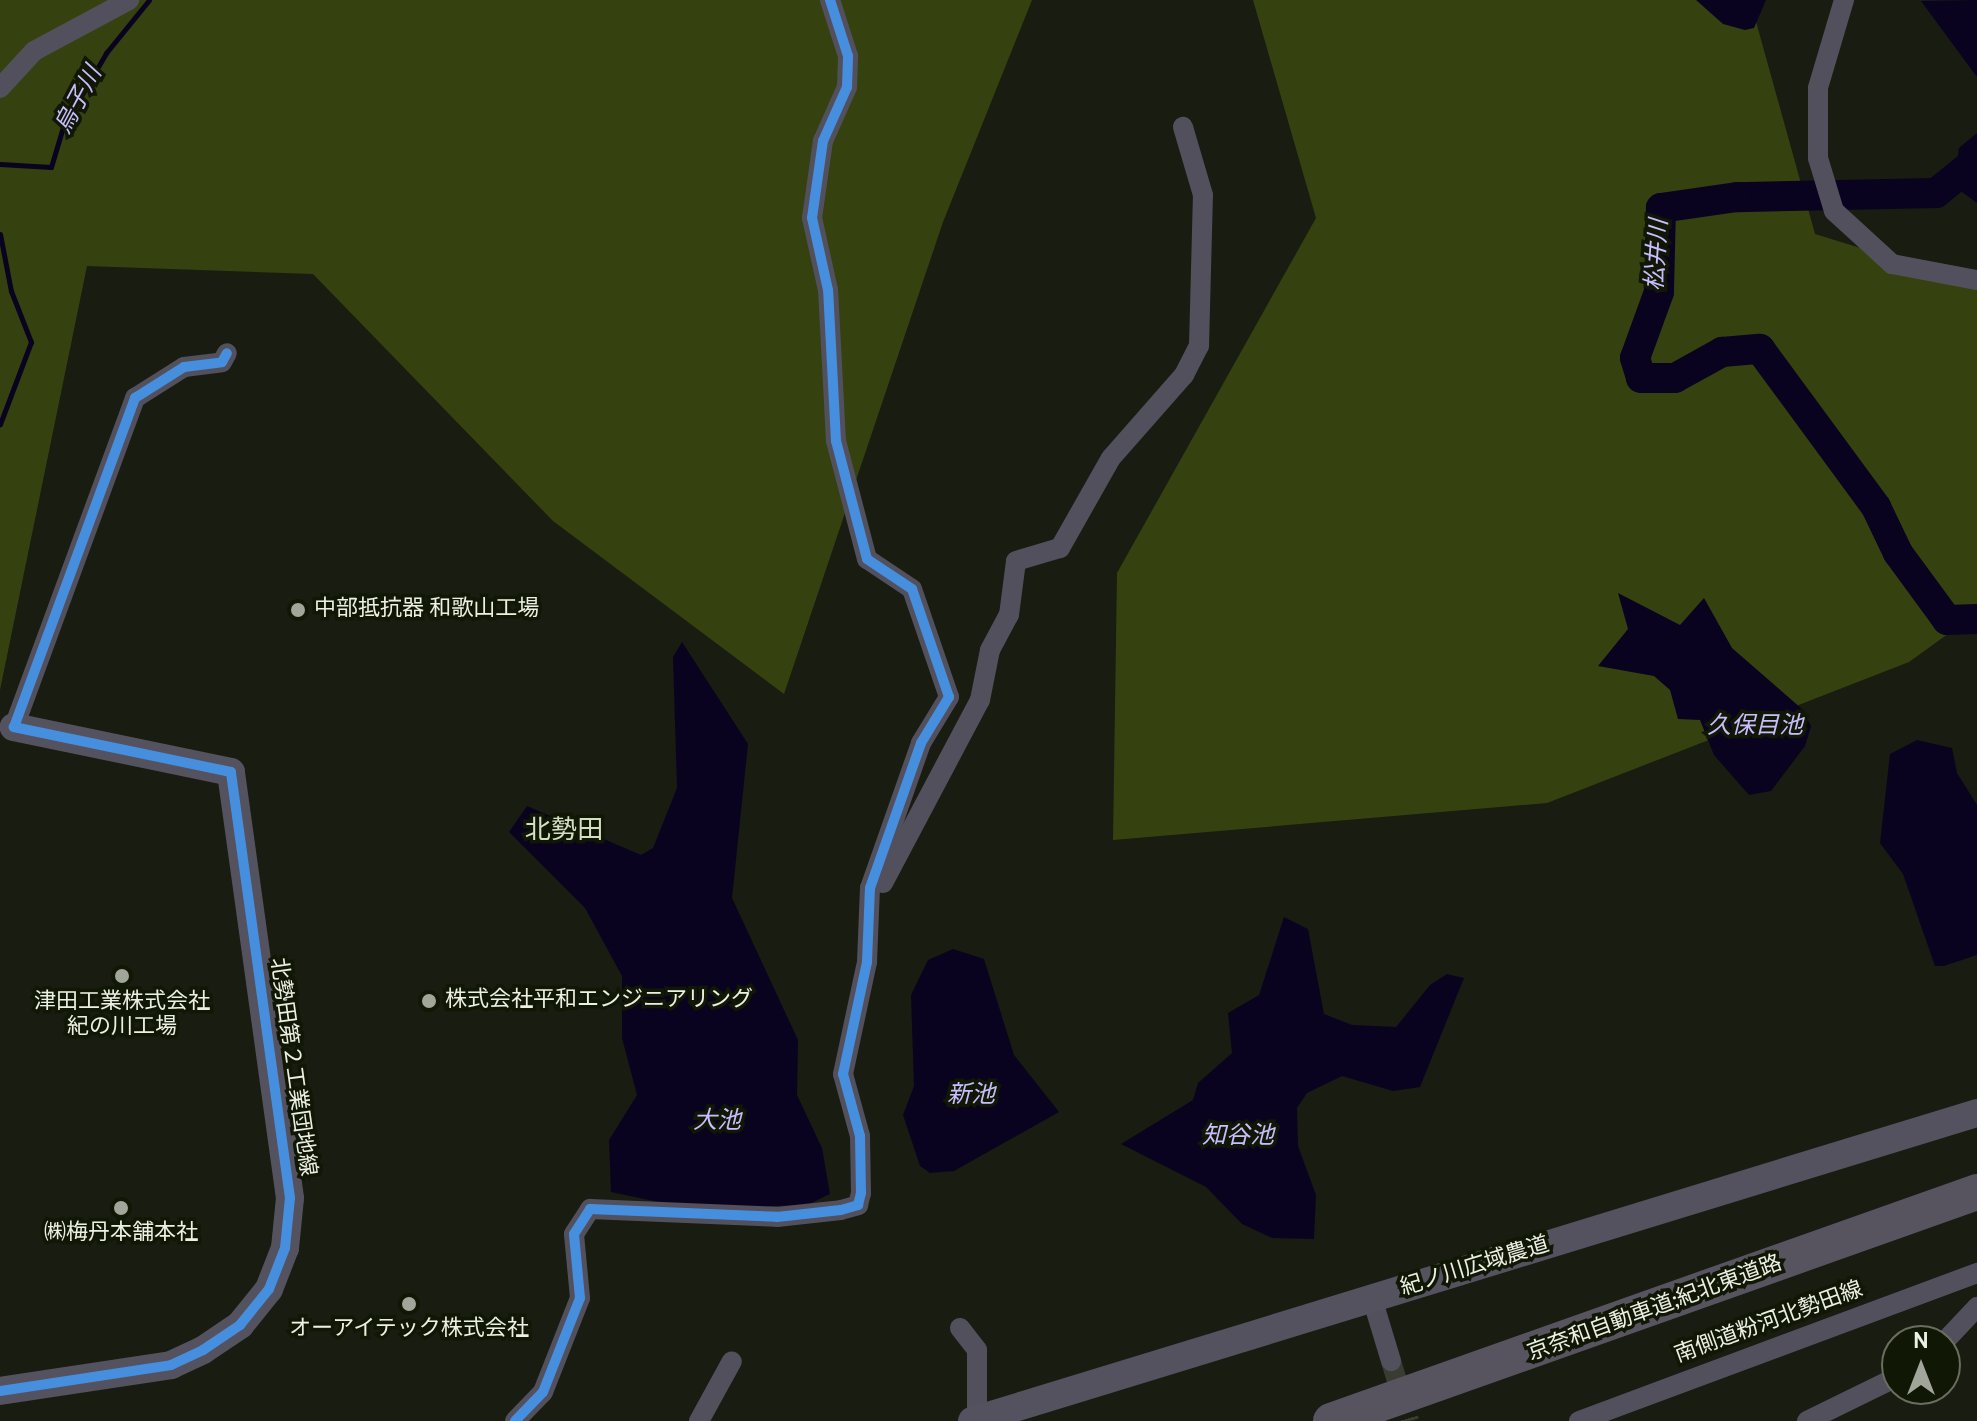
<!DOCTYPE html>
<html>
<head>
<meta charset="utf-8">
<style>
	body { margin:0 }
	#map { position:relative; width:1977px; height:1421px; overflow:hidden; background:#191c11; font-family:Overpass,"Noto Sans JP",sans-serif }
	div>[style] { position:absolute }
	.green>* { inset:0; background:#354210 }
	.water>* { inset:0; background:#0a031f }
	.stream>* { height:5px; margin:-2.5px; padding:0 2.5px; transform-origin:2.5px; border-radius:2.5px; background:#0a031f }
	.river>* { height:30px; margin:-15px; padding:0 15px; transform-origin:15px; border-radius:15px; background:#0a031f }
	.street-tunnel>* { height:20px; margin-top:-10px; transform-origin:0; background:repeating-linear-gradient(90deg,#393c31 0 20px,transparent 0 30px) }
	.street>* { height:20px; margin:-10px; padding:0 10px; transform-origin:10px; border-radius:10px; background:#53505d }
	.secondary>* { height:28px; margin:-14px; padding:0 14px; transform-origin:14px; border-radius:14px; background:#54525e }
	.highway>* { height:36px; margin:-18px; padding:0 18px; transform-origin:18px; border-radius:18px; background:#575460 }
	.cycleway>* { height:10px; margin:-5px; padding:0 5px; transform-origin:5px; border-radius:5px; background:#468fdf }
	.dots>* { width:22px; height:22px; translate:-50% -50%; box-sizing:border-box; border:4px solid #111705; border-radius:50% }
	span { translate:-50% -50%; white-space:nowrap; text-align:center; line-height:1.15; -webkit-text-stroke:7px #111705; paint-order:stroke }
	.poi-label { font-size:22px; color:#ecf0e4 }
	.left { translate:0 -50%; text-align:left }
	.street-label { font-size:22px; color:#ecf0e4 }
	.water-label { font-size:24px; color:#c9bdff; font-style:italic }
	.quarter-label { font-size:26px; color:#d6dec6 }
	.north { position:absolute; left:1881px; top:1325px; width:80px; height:80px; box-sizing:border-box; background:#111705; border:2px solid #696e5e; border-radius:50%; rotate:0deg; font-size:22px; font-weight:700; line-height:32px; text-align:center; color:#ecf0e4 }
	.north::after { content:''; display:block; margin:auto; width:28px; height:36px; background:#a2a69a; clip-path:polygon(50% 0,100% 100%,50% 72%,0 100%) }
</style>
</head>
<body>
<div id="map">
	<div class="green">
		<i style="clip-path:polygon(0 0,1032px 0,943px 222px,784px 694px,553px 521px,313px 274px,87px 266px,0 690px)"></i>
		<i style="clip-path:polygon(1253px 0,1750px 0,1815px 234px,1977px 284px,1977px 613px,1909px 662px,1547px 803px,1113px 840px,1117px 573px,1316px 218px)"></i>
	</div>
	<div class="water">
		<i style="clip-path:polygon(1696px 0,1766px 0,1754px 28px,1745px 30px,1723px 24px)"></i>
		<i style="clip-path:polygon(1977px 0,1977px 77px,1921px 1px)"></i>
		<i style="clip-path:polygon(1977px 133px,1977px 203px,1954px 186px,1959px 148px)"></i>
		<i style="clip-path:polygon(1618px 593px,1680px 625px,1704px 598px,1732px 648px,1802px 709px,1811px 726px,1805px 746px,1771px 791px,1749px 795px,1714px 755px,1700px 720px,1678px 719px,1670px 690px,1654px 676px,1598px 666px,1628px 629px)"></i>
		<i style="clip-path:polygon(682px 642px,748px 744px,732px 898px,798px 1040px,797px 1095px,822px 1148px,830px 1194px,807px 1205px,687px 1208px,611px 1192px,609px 1140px,637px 1095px,622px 1038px,622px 976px,585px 908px,509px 832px,527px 806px,641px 855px,653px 848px,677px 788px,673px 657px)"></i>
		<i style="clip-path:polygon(1917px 740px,1952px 748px,1957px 773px,1977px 805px,1977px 955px,1944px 966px,1935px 966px,1903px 874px,1880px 843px,1890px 754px)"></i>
		<i style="clip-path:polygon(1284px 917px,1308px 929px,1324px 1014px,1352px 1025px,1396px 1027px,1430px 985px,1447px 974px,1464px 978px,1420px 1087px,1393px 1091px,1342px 1076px,1307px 1093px,1297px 1108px,1298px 1146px,1316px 1195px,1314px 1239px,1272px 1238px,1242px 1224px,1206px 1187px,1121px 1144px,1193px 1100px,1198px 1083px,1232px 1053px,1228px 1013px,1259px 995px)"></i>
		<i style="clip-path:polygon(953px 949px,984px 959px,1014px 1055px,1059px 1112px,954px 1171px,930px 1173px,920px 1166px,903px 1115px,914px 1086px,911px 995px,928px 960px)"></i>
	</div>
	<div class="stream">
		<i style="left:0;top:164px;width:51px;rotate:3.4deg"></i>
		<i style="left:51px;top:167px;width:42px;rotate:-73.3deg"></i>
		<i style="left:63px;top:127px;width:86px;rotate:-59.8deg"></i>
		<i style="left:106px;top:53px;width:68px;rotate:-50.9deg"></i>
		<i style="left:0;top:234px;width:58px;rotate:79.1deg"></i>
		<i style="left:11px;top:291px;width:55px;rotate:68.6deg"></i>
		<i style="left:31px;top:342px;width:88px;rotate:110.7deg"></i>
	</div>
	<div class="river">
		<i style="left:1977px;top:160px;width:53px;rotate:141.2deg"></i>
		<i style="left:1936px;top:193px;width:199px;rotate:178.8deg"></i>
		<i style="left:1737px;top:197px;width:77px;rotate:171.8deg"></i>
		<i style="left:1661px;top:208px;width:84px;rotate:91.4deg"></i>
		<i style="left:1659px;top:292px;width:70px;rotate:110deg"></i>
		<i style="left:1635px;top:358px;width:21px;rotate:73deg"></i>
		<i style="left:1641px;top:378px;width:34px"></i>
		<i style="left:1675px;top:378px;width:54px;rotate:-29deg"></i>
		<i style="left:1722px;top:352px;width:38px;rotate:-5deg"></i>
		<i style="left:1760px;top:349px;width:196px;rotate:53.7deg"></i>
		<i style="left:1876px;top:507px;width:51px;rotate:64.4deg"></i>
		<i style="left:1898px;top:553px;width:83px;rotate:53.8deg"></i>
		<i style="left:1947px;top:620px;width:30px;rotate:-2deg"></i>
	</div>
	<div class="street-tunnel">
		<i style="left:1391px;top:1361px;width:63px;rotate:73.3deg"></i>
	</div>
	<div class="street">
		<i style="left:1844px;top:0;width:92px;rotate:106.5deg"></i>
		<i style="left:1818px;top:88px;width:70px;rotate:90deg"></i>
		<i style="left:1818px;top:158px;width:55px;rotate:73.2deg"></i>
		<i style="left:1834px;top:211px;width:79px;rotate:42.4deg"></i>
		<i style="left:1892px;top:264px;width:86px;rotate:10.7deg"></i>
		<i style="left:0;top:88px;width:50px;rotate:-47.4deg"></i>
		<i style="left:34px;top:51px;width:108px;rotate:-28.2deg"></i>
		<i style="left:14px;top:727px;width:351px;rotate:-69.8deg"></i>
		<i style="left:135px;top:398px;width:58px;rotate:-32.3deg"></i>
		<i style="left:184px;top:367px;width:38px;rotate:-7deg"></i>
		<i style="left:222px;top:362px;width:10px;rotate:-61deg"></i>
		<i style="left:883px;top:883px;width:207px;rotate:-62.1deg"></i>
		<i style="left:980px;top:700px;width:51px;rotate:-78.7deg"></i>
		<i style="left:990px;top:650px;width:40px;rotate:-62deg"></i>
		<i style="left:1009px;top:615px;width:54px;rotate:-82.6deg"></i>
		<i style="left:1016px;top:561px;width:46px;rotate:-16.5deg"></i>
		<i style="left:1060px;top:548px;width:103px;rotate:-60.5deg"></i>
		<i style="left:1111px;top:458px;width:111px;rotate:-48.7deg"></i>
		<i style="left:1184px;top:375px;width:33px;rotate:-63deg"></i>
		<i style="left:1199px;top:346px;width:151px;rotate:-88.5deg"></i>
		<i style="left:1203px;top:195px;width:71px;rotate:-106.4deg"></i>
		<i style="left:1372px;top:1298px;width:66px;rotate:73.2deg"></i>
		<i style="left:960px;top:1328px;width:28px;rotate:52deg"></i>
		<i style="left:977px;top:1350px;width:70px;rotate:90deg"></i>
		<i style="left:1945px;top:1341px;width:47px;rotate:-46.7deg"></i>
		<i style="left:515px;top:1421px;width:40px;rotate:-46deg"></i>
		<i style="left:543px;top:1392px;width:101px;rotate:-68.5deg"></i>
		<i style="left:580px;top:1298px;width:64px;rotate:-95.4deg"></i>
		<i style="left:574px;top:1234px;width:30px;rotate:-57deg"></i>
		<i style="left:590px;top:1209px;width:187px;rotate:2.4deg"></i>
		<i style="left:777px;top:1217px;width:64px;rotate:-6.2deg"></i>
		<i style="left:841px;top:1210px;width:18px;rotate:-16deg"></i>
		<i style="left:858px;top:1205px;width:12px;rotate:-76deg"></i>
		<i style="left:861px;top:1193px;width:57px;rotate:-91deg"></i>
		<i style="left:860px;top:1136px;width:64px;rotate:-105.3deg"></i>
		<i style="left:843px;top:1074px;width:115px;rotate:-77.9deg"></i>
		<i style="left:867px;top:962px;width:74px;rotate:-87.7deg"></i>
		<i style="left:870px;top:888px;width:154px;rotate:-70.6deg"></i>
		<i style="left:921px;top:743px;width:54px;rotate:-58.7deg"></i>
		<i style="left:949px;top:697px;width:114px;rotate:-108.9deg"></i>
		<i style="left:912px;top:589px;width:54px;rotate:-146.3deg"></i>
		<i style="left:867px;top:559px;width:122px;rotate:-104.7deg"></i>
		<i style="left:836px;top:441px;width:151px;rotate:-93deg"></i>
		<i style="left:828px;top:290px;width:74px;rotate:-102.5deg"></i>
		<i style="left:812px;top:218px;width:78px;rotate:-81.9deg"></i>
		<i style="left:823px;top:141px;width:59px;rotate:-66deg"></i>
		<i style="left:847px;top:87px;width:31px;rotate:-88deg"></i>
		<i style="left:848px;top:56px;width:59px;rotate:-107.8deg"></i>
		<i style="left:699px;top:1421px;width:68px;rotate:-61.2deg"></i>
		<i style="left:1579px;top:1421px;width:425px;rotate:-20.4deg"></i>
		<i style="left:1807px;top:1421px;width:100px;rotate:-26.1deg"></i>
	</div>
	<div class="secondary">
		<i style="left:0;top:1391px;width:173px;rotate:-8.6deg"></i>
		<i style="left:171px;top:1365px;width:35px;rotate:-25deg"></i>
		<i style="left:203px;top:1350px;width:45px;rotate:-34deg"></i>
		<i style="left:240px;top:1325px;width:46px;rotate:-51.1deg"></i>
		<i style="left:269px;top:1289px;width:44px;rotate:-68.7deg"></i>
		<i style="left:285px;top:1248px;width:50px;rotate:-84.3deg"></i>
		<i style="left:290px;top:1198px;width:430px;rotate:-97.9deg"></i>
		<i style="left:231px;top:772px;width:222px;rotate:-168.3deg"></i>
		<i style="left:972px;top:1421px;width:1051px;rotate:-17.04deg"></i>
	</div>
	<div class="highway">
		<i style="left:1331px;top:1421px;width:685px;rotate:-19.52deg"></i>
	</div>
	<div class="cycleway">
		<i style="left:0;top:1391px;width:173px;rotate:-8.6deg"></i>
		<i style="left:171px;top:1365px;width:35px;rotate:-25deg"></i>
		<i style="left:203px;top:1350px;width:45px;rotate:-34deg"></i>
		<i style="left:240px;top:1325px;width:46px;rotate:-51.1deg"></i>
		<i style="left:269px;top:1289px;width:44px;rotate:-68.7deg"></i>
		<i style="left:285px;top:1248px;width:50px;rotate:-84.3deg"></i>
		<i style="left:290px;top:1198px;width:430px;rotate:-97.9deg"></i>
		<i style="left:231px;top:772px;width:222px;rotate:-168.3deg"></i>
		<i style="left:14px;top:727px;width:351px;rotate:-69.8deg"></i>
		<i style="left:135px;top:398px;width:58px;rotate:-32.3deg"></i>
		<i style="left:184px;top:367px;width:38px;rotate:-7deg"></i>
		<i style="left:222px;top:362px;width:10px;rotate:-61deg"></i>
		<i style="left:515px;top:1421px;width:40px;rotate:-46deg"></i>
		<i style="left:543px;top:1392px;width:101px;rotate:-68.5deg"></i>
		<i style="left:580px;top:1298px;width:64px;rotate:-95.4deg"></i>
		<i style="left:574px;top:1234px;width:30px;rotate:-57deg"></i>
		<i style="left:590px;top:1209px;width:187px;rotate:2.4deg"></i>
		<i style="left:777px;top:1217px;width:64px;rotate:-6.2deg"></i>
		<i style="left:841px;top:1210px;width:18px;rotate:-16deg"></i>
		<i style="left:858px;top:1205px;width:12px;rotate:-76deg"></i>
		<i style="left:861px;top:1193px;width:57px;rotate:-91deg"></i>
		<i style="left:860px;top:1136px;width:64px;rotate:-105.3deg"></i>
		<i style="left:843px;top:1074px;width:115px;rotate:-77.9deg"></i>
		<i style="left:867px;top:962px;width:74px;rotate:-87.7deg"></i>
		<i style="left:870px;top:888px;width:154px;rotate:-70.6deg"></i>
		<i style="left:921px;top:743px;width:54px;rotate:-58.7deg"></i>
		<i style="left:949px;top:697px;width:114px;rotate:-108.9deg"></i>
		<i style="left:912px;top:589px;width:54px;rotate:-146.3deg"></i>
		<i style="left:867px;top:559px;width:122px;rotate:-104.7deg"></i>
		<i style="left:836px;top:441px;width:151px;rotate:-93deg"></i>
		<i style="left:828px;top:290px;width:74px;rotate:-102.5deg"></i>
		<i style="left:812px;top:218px;width:78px;rotate:-81.9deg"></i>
		<i style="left:823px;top:141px;width:59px;rotate:-66deg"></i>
		<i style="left:847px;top:87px;width:31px;rotate:-88deg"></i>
		<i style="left:848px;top:56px;width:59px;rotate:-107.8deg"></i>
	</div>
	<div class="dots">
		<i style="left:298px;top:610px;background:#a2a69a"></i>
		<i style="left:122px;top:976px;background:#a2a69a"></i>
		<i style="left:429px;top:1001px;background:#a2a69a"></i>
		<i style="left:121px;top:1208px;background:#a2a69a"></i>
		<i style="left:409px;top:1304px;background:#a2a69a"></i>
	</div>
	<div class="poi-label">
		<span class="left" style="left:314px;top:610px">中部抵抗器 和歌山工場</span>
		<span class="left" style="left:445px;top:1001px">株式会社平和エンジニアリング</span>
		<span style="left:122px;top:1015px">津田工業株式会社<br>紀の川工場</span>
		<span style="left:121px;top:1234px">㈱梅丹本舗本社</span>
		<span style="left:409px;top:1330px">オーアイテック株式会社</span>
	</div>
	<div class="street-label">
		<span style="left:292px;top:1067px;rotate:82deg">北勢田第２工業団地線</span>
		<span style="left:1475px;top:1267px;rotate:-17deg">紀ノ川広域農道</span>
		<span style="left:1655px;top:1309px;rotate:-20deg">京奈和自動車道;紀北東道路</span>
		<span style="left:1769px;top:1323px;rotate:-20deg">南側道粉河北勢田線</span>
	</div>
	<div class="water-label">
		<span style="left:80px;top:101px;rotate:-62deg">烏子川</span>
		<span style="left:1659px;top:255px;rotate:-86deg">松井川</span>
		<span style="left:1755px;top:728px">久保目池</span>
		<span style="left:971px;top:1097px">新池</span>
		<span style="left:717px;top:1123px">大池</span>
		<span style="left:1238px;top:1138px">知谷池</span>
	</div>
	<div class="quarter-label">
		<span style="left:564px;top:832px">北勢田</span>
	</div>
	<div class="north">N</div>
</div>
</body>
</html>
